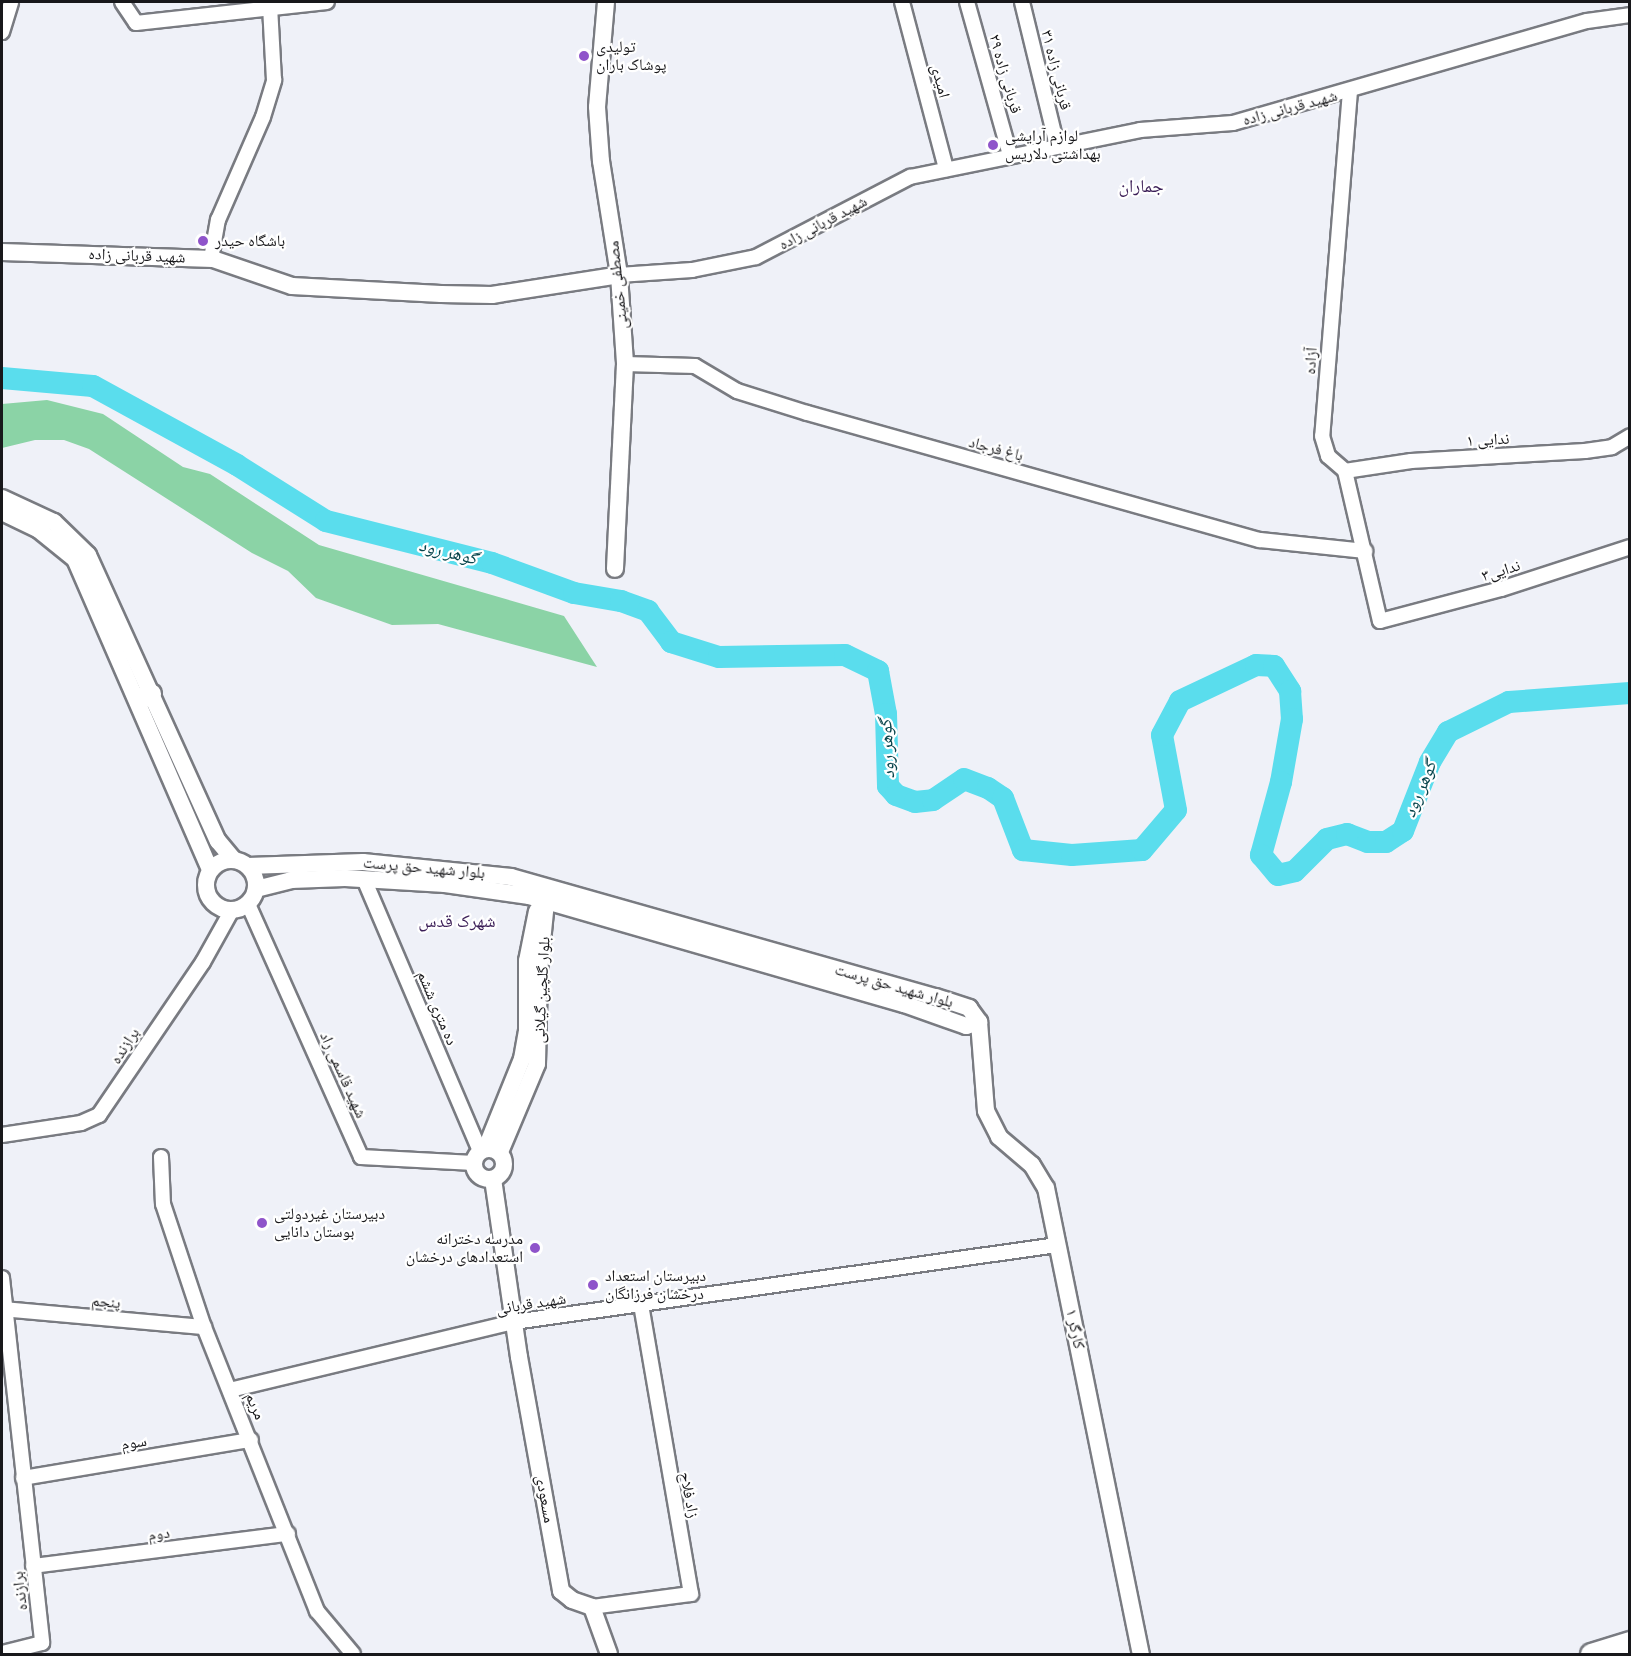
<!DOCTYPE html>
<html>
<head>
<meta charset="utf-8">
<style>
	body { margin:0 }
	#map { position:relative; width:1631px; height:1656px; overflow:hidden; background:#eff1f8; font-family:Signika,"Noto Naskh Arabic",sans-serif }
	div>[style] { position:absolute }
	.green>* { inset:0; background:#8bd3a6 }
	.river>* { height:22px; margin:-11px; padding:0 11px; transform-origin:11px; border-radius:11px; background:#5added }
	.roads { filter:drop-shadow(2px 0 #797b81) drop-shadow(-2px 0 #797b81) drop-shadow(0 2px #797b81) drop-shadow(0 -2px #797b81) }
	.minor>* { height:14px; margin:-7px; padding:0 7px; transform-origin:7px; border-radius:7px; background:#fff }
	.tertiary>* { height:16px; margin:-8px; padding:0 8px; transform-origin:8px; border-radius:8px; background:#fff }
	.tertiary>.ring { margin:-8px; padding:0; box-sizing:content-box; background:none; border:16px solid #fff; border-radius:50% }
	.secondary>* { height:20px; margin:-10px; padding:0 10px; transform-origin:10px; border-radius:10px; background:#fff }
	.primary>* { height:21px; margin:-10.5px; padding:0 10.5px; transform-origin:10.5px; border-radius:10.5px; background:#fff }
	.dots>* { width:16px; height:16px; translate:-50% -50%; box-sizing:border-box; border:3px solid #fff; border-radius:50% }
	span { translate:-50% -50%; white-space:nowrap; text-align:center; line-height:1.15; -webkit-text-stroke:4.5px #fff; paint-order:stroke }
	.poi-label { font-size:16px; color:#18181b }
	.left { translate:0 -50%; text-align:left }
	.right { translate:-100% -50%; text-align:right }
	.street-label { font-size:16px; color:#18181b }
	.neighbourhood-label { font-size:18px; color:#3b1e57 }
	.water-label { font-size:18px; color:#08454c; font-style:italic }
	.frame { position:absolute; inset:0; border:3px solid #18181b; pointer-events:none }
</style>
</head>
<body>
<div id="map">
	<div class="green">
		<i style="clip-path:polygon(47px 400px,103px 414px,183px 467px,210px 474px,319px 545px,564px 616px,597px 667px,438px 624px,392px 625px,316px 598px,288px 571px,252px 553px,89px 449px,64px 440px,35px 440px,2px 448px,2px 404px)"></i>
	</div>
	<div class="river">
		<i style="left:2px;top:378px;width:91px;rotate:5deg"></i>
		<i style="left:93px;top:386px;width:164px;rotate:28.7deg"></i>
		<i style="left:237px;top:465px;width:105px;rotate:32.2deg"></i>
		<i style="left:326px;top:521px;width:171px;rotate:14.2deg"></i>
		<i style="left:492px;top:563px;width:87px;rotate:20.1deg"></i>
		<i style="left:574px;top:593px;width:48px;rotate:9.7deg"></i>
		<i style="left:621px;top:601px;width:29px;rotate:20deg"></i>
		<i style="left:648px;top:611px;width:39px;rotate:53deg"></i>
		<i style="left:671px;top:642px;width:50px;rotate:17.4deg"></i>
		<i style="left:719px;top:657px;width:126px;rotate:-0.9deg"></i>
		<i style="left:845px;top:655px;width:37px;rotate:26deg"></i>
		<i style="left:878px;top:671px;width:44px;rotate:79.5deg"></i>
		<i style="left:886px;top:714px;width:72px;rotate:88.4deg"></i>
		<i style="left:888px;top:786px;width:12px;rotate:48deg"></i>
		<i style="left:896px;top:795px;width:20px;rotate:20deg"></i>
		<i style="left:915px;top:802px;width:18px;rotate:-6deg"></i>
		<i style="left:933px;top:800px;width:37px;rotate:-34deg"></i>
		<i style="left:964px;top:779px;width:26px;rotate:21deg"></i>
		<i style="left:988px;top:788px;width:18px;rotate:34deg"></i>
		<i style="left:1003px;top:798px;width:56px;rotate:69deg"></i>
		<i style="left:1023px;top:850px;width:49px;rotate:5.8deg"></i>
		<i style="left:1072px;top:855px;width:70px;rotate:-4.1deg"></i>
		<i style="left:1142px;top:850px;width:52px;rotate:-49.6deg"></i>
		<i style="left:1176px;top:810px;width:76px;rotate:-100.6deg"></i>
		<i style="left:1162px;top:735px;width:38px;rotate:-62deg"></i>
		<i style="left:1180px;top:701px;width:84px;rotate:-25.3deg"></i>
		<i style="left:1256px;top:665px;width:18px;rotate:3deg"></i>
		<i style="left:1274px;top:666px;width:30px;rotate:57deg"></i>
		<i style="left:1290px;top:691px;width:28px;rotate:86deg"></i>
		<i style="left:1292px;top:719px;width:64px;rotate:99.9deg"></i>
		<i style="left:1281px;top:782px;width:76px;rotate:105.3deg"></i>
		<i style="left:1261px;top:855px;width:26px;rotate:50deg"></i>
		<i style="left:1278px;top:875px;width:17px;rotate:-13deg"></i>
		<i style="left:1295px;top:871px;width:45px;rotate:-45deg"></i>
		<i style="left:1327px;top:839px;width:21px;rotate:-14deg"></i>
		<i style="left:1347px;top:834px;width:22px;rotate:21deg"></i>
		<i style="left:1368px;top:842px;width:18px"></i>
		<i style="left:1386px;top:842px;width:20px;rotate:-33deg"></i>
		<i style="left:1403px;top:831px;width:74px;rotate:-68.6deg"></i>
		<i style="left:1430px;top:762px;width:35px;rotate:-59deg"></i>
		<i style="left:1448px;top:732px;width:68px;rotate:-26.2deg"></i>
		<i style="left:1509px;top:702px;width:121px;rotate:-4.3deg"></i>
	</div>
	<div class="roads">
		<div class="minor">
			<i style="left:122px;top:2px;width:25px;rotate:56deg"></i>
			<i style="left:136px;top:23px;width:192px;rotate:-6.3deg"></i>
			<i style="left:902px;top:2px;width:173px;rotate:75.2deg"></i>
			<i style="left:967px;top:2px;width:159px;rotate:74.3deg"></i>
			<i style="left:1022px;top:2px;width:148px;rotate:76.3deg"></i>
			<i style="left:2px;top:32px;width:31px;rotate:-73deg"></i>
			<i style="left:1350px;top:91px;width:346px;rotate:94.6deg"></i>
			<i style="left:1322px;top:436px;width:21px;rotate:73deg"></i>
			<i style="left:1328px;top:456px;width:23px;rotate:41deg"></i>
			<i style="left:1345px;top:471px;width:154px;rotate:76.9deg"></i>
			<i style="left:1380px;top:621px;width:125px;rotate:-14.8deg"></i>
			<i style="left:1501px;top:589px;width:136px;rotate:-18deg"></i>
			<i style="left:211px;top:259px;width:40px;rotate:-80deg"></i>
			<i style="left:218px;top:220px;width:112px;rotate:-66.4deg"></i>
			<i style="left:263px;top:117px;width:39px;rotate:-73deg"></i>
			<i style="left:274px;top:80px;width:73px;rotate:-93.1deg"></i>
			<i style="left:619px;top:275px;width:73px;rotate:-3.9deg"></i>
			<i style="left:692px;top:270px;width:65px;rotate:-11.5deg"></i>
			<i style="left:756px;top:257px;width:174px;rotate:-27.5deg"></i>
			<i style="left:910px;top:177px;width:235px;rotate:-11.5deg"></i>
			<i style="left:1140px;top:130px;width:93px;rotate:-4.3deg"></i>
			<i style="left:1233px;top:123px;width:368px;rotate:-16.1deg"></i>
			<i style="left:1587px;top:21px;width:43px;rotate:-7.9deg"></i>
			<i style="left:625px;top:364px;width:70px;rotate:1.6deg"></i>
			<i style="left:695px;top:366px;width:49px;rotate:30.8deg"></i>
			<i style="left:737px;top:391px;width:73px;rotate:17.4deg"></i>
			<i style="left:807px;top:413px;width:470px;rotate:15.7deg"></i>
			<i style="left:1260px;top:540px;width:106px;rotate:6deg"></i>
			<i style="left:1345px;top:471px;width:67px;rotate:-8.6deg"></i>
			<i style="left:1411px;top:461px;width:174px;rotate:-3.3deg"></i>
			<i style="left:1585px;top:451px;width:27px;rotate:-8deg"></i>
			<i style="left:1612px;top:447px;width:21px;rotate:-31deg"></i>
			<i style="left:364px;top:879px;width:296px;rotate:66.9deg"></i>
			<i style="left:248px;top:904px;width:277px;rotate:65.9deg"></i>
			<i style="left:361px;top:1157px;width:113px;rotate:3deg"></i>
			<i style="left:2px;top:1135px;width:80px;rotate:-8.6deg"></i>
			<i style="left:81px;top:1123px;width:20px;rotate:-24deg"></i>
			<i style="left:99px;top:1115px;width:185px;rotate:-55.8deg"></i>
			<i style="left:203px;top:962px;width:60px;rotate:-60.9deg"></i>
			<i style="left:161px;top:1157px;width:47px;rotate:87.6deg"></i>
			<i style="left:163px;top:1204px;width:130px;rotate:71.6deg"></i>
			<i style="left:204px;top:1327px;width:306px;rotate:68.3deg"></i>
			<i style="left:317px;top:1611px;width:56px;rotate:50.1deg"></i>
			<i style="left:2px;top:1278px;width:367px;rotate:83.7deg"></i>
			<i style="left:42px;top:1643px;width:41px;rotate:166deg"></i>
			<i style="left:2px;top:1309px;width:203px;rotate:5.1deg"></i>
			<i style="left:230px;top:1390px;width:292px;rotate:-13.5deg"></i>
			<i style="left:514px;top:1322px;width:548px;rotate:-8.07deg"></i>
			<i style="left:23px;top:1478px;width:231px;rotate:-9.5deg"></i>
			<i style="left:33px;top:1566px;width:257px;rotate:-7.2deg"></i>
			<i style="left:592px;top:1607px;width:100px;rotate:-7.5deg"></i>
			<i style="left:691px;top:1594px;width:294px;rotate:-99.8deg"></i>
		</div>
		<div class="tertiary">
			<i style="left:606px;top:2px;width:105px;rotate:94.9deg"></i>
			<i style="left:597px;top:107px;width:54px;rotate:85.8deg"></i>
			<i style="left:601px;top:161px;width:115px;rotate:81deg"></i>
			<i style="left:619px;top:275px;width:89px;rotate:86.1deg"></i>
			<i style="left:625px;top:364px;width:205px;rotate:92.8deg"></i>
			<i style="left:2px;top:252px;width:211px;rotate:1.9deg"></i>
			<i style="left:213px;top:259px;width:83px;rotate:18.9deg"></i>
			<i style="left:292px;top:286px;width:149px;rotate:3.1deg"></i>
			<i style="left:441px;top:294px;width:51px;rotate:1.1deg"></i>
			<i style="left:492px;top:295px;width:129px;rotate:-8.9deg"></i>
			<i style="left:2px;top:498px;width:57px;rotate:24.8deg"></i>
			<i style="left:54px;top:522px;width:47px;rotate:44.1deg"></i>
			<i style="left:88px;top:555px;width:314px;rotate:65.6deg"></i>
			<i style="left:218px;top:841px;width:23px;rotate:50deg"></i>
			<i style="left:2px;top:512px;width:41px;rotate:25.9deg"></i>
			<i style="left:39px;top:530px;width:46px;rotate:38.9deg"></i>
			<i style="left:75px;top:559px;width:338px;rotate:66.5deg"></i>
			<i class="ring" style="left:206px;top:860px;width:34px;height:34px"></i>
			<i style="left:248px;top:866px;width:115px;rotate:-2deg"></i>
			<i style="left:363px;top:862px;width:149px;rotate:5.8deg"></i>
			<i style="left:511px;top:877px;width:442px;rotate:15.8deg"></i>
			<i style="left:936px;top:997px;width:35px;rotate:18deg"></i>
			<i style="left:969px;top:1008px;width:17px;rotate:54deg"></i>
			<i style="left:256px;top:889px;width:36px;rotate:-14deg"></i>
			<i style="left:291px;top:880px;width:54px;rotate:-2.1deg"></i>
			<i style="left:345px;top:878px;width:100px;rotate:3.4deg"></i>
			<i style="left:445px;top:884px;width:85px;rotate:8.1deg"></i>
			<i style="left:529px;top:896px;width:390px;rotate:16.1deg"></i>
			<i style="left:904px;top:1004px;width:66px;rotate:19.5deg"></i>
			<i style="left:966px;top:1026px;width:14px;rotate:-17deg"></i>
			<i style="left:979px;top:1022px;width:89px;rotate:85.5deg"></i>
			<i style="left:986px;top:1111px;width:29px;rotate:63deg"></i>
			<i style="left:999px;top:1137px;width:43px;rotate:40.3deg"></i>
			<i style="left:1032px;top:1165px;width:27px;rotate:59deg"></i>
			<i style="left:1046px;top:1188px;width:476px;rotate:78.5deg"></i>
			<i style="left:486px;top:1148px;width:96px;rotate:-68deg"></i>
			<i style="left:522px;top:1059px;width:27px;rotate:-80deg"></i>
			<i style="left:527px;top:1032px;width:71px;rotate:-90deg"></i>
			<i style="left:527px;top:961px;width:51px;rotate:-78.7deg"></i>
			<i class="ring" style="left:474px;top:1149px;width:14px;height:14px"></i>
			<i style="left:500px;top:1152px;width:95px;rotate:-67.2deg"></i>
			<i style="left:537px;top:1064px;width:92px;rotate:-88.8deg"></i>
			<i style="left:539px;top:972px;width:80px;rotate:-84.3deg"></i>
			<i style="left:493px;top:1179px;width:180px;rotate:81.7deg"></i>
			<i style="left:519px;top:1357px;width:238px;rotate:79.8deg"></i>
			<i style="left:561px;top:1591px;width:14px;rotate:39deg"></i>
			<i style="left:572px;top:1600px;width:21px;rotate:19deg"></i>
			<i style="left:592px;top:1607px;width:50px;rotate:70.1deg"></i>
		</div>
		<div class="secondary">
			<i style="left:139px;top:699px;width:13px;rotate:-23deg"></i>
		</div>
		<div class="primary">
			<i style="left:1591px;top:1654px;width:41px;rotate:-17.1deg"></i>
		</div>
	</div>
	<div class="dots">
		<i style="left:584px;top:56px;background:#8f54ca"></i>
		<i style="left:993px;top:145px;background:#8f54ca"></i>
		<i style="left:203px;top:241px;background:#8f54ca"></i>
		<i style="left:262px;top:1223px;background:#8f54ca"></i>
		<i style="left:535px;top:1248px;background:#8f54ca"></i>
		<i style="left:593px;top:1285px;background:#8f54ca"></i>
	</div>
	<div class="poi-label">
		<span class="left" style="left:596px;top:56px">تولیدی<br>پوشاک باران</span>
		<span class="left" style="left:1005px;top:145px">لوازم آرایشی<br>بهداشتی دلاریس</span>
		<span class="left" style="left:215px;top:241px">باشگاه حیدر</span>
		<span class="left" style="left:274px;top:1223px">دبیرستان غیردولتی<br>بوستان دانایی</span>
		<span class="right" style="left:523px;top:1248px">مدرسه دخترانه<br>استعدادهای درخشان</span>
		<span class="left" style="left:605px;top:1285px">دبیرستان استعداد<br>درخشان فرزانگان</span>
	</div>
	<div class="street-label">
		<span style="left:1056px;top:70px;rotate:76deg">قربانی زاده ۳۱</span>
		<span style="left:1005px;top:74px;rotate:74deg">قربانی زاده ۲۹</span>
		<span style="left:940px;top:81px;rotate:75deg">امیدی</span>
		<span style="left:1290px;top:108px;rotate:-15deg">شهید قربانی زاده</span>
		<span style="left:823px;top:223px;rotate:-28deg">شهید قربانی زاده</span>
		<span style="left:137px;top:256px;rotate:2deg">شهید قربانی زاده</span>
		<span style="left:618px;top:285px;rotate:-96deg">مصطفی خمینی</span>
		<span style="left:1311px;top:361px;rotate:-86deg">آزاده</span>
		<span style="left:1488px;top:440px;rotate:-3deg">ندایی ۱</span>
		<span style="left:996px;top:449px;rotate:15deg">باغ فرجاد</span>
		<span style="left:1501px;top:571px;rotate:-17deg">ندایی۳</span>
		<span style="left:424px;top:868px;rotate:5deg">بلوار شهید حق پرست</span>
		<span style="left:894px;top:986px;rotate:16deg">بلوار شهید حق پرست</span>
		<span style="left:542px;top:990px;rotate:-87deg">بلوار گلچین گیلانی</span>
		<span style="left:437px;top:1008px;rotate:67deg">ده متری ششم</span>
		<span style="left:125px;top:1046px;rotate:-57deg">برازنده</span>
		<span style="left:343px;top:1075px;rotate:66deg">شهید قاسمی راد</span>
		<span style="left:106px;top:1302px;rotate:5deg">پنجم</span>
		<span style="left:531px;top:1304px;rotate:-9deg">شهید قربانی</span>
		<span style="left:1075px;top:1329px;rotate:78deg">کارگر ۱</span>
		<span style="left:255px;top:1406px;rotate:67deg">مریم</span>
		<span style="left:134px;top:1443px;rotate:-9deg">سوم</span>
		<span style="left:689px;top:1495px;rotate:79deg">زاد فلاح</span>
		<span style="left:545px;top:1499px;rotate:80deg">مسعودی</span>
		<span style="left:159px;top:1534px;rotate:-7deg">دوم</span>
		<span style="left:20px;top:1591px;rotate:-97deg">برازنده</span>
	</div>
	<div class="neighbourhood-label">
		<span style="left:1141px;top:186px">جماران</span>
		<span style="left:457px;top:921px">شهرک قدس</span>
	</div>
	<div class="water-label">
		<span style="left:448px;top:552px;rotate:14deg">گوهر رود</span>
		<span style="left:887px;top:749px;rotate:-93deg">گوهر رود</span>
		<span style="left:1420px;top:789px;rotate:-67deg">گوهر رود</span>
	</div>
	<div class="frame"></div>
</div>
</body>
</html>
